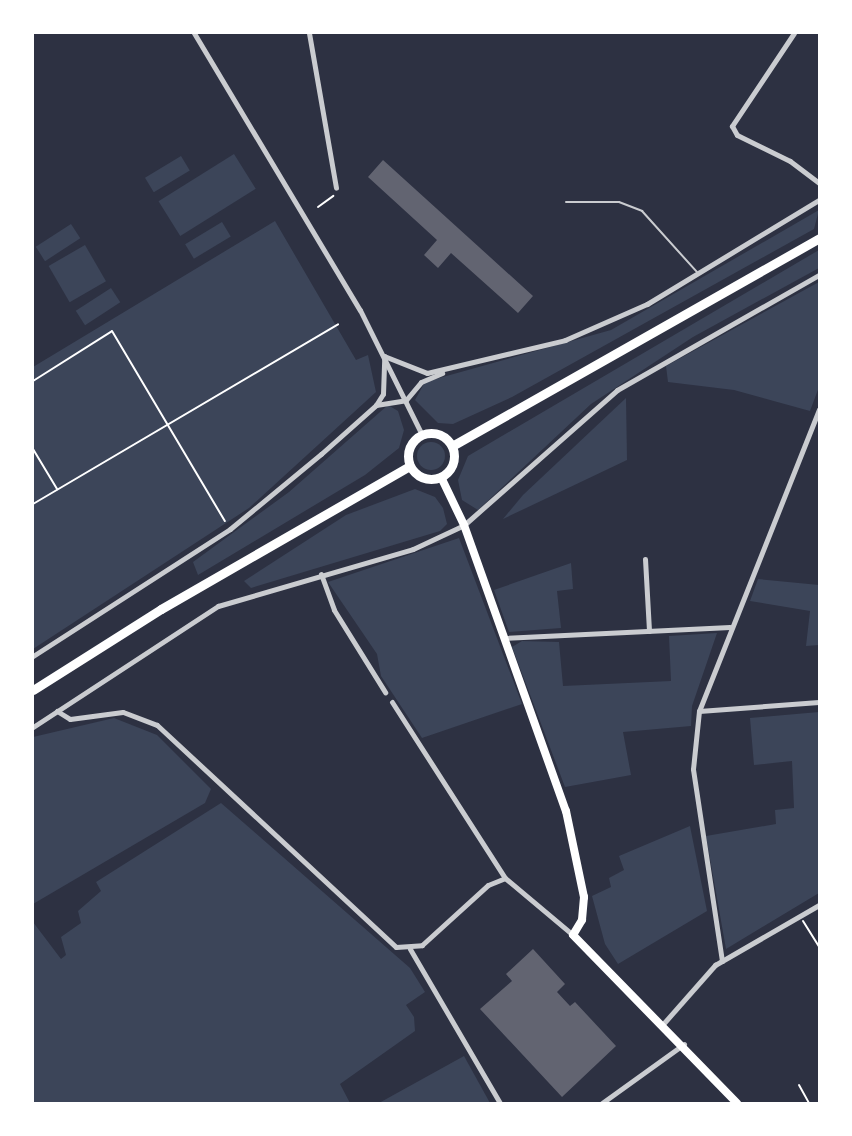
<!DOCTYPE html>
<html>
<head>
<meta charset="utf-8">
<style>
	body { margin:0 }
	#map { position:relative; width:852px; height:1136px; overflow:hidden; background:#2d3142; font-family:Cabin,sans-serif }
	div>[style] { position:absolute }
	.green>* { inset:0; background:#3c4559; transform-origin:0 0 }
	.round { border-radius:50% }
	.building>* { inset:0; background:#626471 }
	.path>* { height:2px; margin:-1px; padding:0 1px; transform-origin:1px; border-radius:1px; background:#fff }
	.service>* { height:2px; margin:-1px; padding:0 1px; transform-origin:1px; border-radius:1px; background:#caccd0 }
	.minor>* { height:5px; margin:-2.5px; padding:0 2.5px; transform-origin:2.5px; border-radius:2.5px; background:#caccd0 }
	.secondary>* { height:8px; margin:-4px; padding:0 4px; transform-origin:4px; border-radius:4px; background:#fff }
	.trunk>* { height:9px; margin:-4.5px; padding:0 4.5px; transform-origin:4.5px; border-radius:4.5px; background:#fff }
	.trunk>.ring { margin:-4.5px; padding:0; box-sizing:content-box; background:none; border:9px solid #fff; border-radius:50% }
	span { translate:-50% -50%; white-space:nowrap; text-align:center; line-height:1.15; -webkit-text-stroke:4.5px #fff; paint-order:stroke }
	.frame { position:absolute; inset:0; border:34px solid #fff; pointer-events:none }
</style>
</head>
<body>
<div id="map">
	<div class="green">
		<i style="left:234px;top:154px;width:41px;height:89px;rotate:58deg"></i>
		<i style="left:181px;top:156px;width:17px;height:42px;rotate:59deg"></i>
		<i style="clip-path:polygon(819px 210px,814px 229px,512px 397px,453px 424px,438px 423px,415px 400px,425px 382px,611px 330px)"></i>
		<i style="clip-path:polygon(275px 221px,356px 360px,368px 355px,376px 392px,249px 508px,33px 649px,33px 367px)"></i>
		<i style="left:222px;top:222px;width:17px;height:43px;rotate:59deg"></i>
		<i style="left:71px;top:224px;width:17px;height:42px;rotate:57deg"></i>
		<i style="left:85px;top:245px;width:42px;height:42px;rotate:60deg"></i>
		<i style="clip-path:polygon(819px 250px,819px 268px,693px 337px,591px 404px,478px 510px,462px 500px,458px 480px,468px 456px)"></i>
		<i style="clip-path:polygon(819px 282px,819px 387px,810px 411px,734px 390px,668px 382px,666px 366px)"></i>
		<i style="left:111px;top:288px;width:17px;height:42px;rotate:57deg"></i>
		<i style="clip-path:polygon(626px 398px,627px 460px,503px 519px,523px 495px)"></i>
		<i style="clip-path:polygon(388px 405px,398px 411px,404px 430px,399px 448px,365px 475px,198px 575px,193px 562px,289px 492px)"></i>
		<i class="round" style="left:417px;top:442px;width:28px;height:28px"></i>
		<i style="clip-path:polygon(415px 489px,435px 497px,443px 508px,447px 524px,440px 531px,251px 588px,244px 581px,346px 515px)"></i>
		<i style="clip-path:polygon(459px 538px,522px 704px,422px 738px,381px 676px,377px 654px,328px 582px)"></i>
		<i style="clip-path:polygon(571px 563px,573px 589px,557px 591px,561px 628px,509px 632px,494px 590px)"></i>
		<i style="clip-path:polygon(758px 579px,819px 585px,819px 645px,806px 646px,810px 611px,750px 601px)"></i>
		<i style="clip-path:polygon(717px 633px,692px 706px,691px 726px,623px 732px,631px 775px,565px 787px,512px 647px,522px 641px,559px 642px,563px 686px,671px 681px,669px 636px)"></i>
		<i style="clip-path:polygon(819px 712px,819px 893px,726px 949px,706px 836px,776px 824px,775px 810px,794px 808px,792px 761px,754px 765px,750px 718px)"></i>
		<i style="clip-path:polygon(114px 718px,157px 735px,211px 789px,205px 803px,33px 904px,33px 737px)"></i>
		<i style="clip-path:polygon(221px 803px,410px 968px,425px 992px,406px 1005px,414px 1017px,415px 1031px,340px 1084px,350px 1103px,33px 1103px,33px 922px,61px 959px,66px 955px,61px 937px,81px 923px,78px 911px,101px 891px,96px 882px)"></i>
		<i style="clip-path:polygon(690px 826px,707px 911px,618px 964px,605px 944px,592px 896px,611px 887px,609px 878px,624px 870px,619px 856px)"></i>
		<i style="clip-path:polygon(464px 1056px,490px 1103px,379px 1103px)"></i>
	</div>
	<div class="building">
		<i style="clip-path:polygon(383px 160px,533px 296px,518px 313px,451px 253px,438px 268px,424px 255px,437px 240px,368px 177px)"></i>
		<i style="clip-path:polygon(533px 949px,565px 984px,557px 992px,570px 1006px,575px 1002px,616px 1046px,562px 1097px,480px 1009px,512px 981px,506px 974px)"></i>
	</div>
	<div class="path">
		<i style="left:318px;top:207px;width:19px;rotate:-36deg"></i>
		<i style="left:33px;top:381px;width:93px;rotate:-32.3deg"></i>
		<i style="left:112px;top:331px;width:221px;rotate:59.3deg"></i>
		<i style="left:33px;top:449px;width:47px;rotate:59deg"></i>
		<i style="left:33px;top:504px;width:354px;rotate:-30.5deg"></i>
		<i style="left:803px;top:921px;width:31px;rotate:58deg"></i>
		<i style="left:799px;top:1085px;width:21px;rotate:61deg"></i>
	</div>
	<div class="service">
		<i style="left:566px;top:202px;width:53px"></i>
		<i style="left:619px;top:202px;width:25px;rotate:21deg"></i>
		<i style="left:642px;top:211px;width:82px;rotate:48deg"></i>
	</div>
	<div class="minor">
		<i style="left:194px;top:33px;width:323px;rotate:59.1deg"></i>
		<i style="left:360px;top:310px;width:140px;rotate:63.6deg"></i>
		<i style="left:309px;top:33px;width:157px;rotate:80.1deg"></i>
		<i style="left:794px;top:33px;width:112px;rotate:123.7deg"></i>
		<i style="left:732px;top:126px;width:10px;rotate:61deg"></i>
		<i style="left:737px;top:135px;width:59px;rotate:26.1deg"></i>
		<i style="left:790px;top:161px;width:36px;rotate:37deg"></i>
		<i style="left:384px;top:356px;width:46px;rotate:21.6deg"></i>
		<i style="left:427px;top:373px;width:142px;rotate:-13.4deg"></i>
		<i style="left:565px;top:340px;width:90px;rotate:-23.7deg"></i>
		<i style="left:647px;top:304px;width:201px;rotate:-31.2deg"></i>
		<i style="left:376px;top:405px;width:30px;rotate:-9deg"></i>
		<i style="left:406px;top:400px;width:23px;rotate:-50deg"></i>
		<i style="left:421px;top:382px;width:23px;rotate:-23deg"></i>
		<i style="left:645px;top:559px;width:72px;rotate:86.8deg"></i>
		<i style="left:321px;top:574px;width:38px;rotate:70deg"></i>
		<i style="left:334px;top:610px;width:97px;rotate:58.1deg"></i>
		<i style="left:504px;top:638px;width:226px;rotate:-2.8deg"></i>
		<i style="left:33px;top:656px;width:234px;rotate:-32.8deg"></i>
		<i style="left:230px;top:529px;width:118px;rotate:-39.5deg"></i>
		<i style="left:321px;top:454px;width:74px;rotate:-41.7deg"></i>
		<i style="left:376px;top:405px;width:13px;rotate:-58deg"></i>
		<i style="left:383px;top:394px;width:38px;rotate:-88deg"></i>
		<i style="left:392px;top:702px;width:209px;rotate:57.3deg"></i>
		<i style="left:57px;top:711px;width:15px;rotate:32deg"></i>
		<i style="left:70px;top:719px;width:53px;rotate:-7.5deg"></i>
		<i style="left:123px;top:712px;width:36px;rotate:21deg"></i>
		<i style="left:157px;top:725px;width:326px;rotate:42.9deg"></i>
		<i style="left:396px;top:947px;width:26px;rotate:-4deg"></i>
		<i style="left:422px;top:945px;width:89px;rotate:-42.3deg"></i>
		<i style="left:488px;top:885px;width:18px;rotate:-22deg"></i>
		<i style="left:505px;top:878px;width:89px;rotate:40deg"></i>
		<i style="left:699px;top:711px;width:120px;rotate:-4.3deg"></i>
		<i style="left:33px;top:727px;width:221px;rotate:-33.2deg"></i>
		<i style="left:218px;top:606px;width:203px;rotate:-16.3deg"></i>
		<i style="left:413px;top:549px;width:56px;rotate:-25.2deg"></i>
		<i style="left:464px;top:525px;width:204px;rotate:-41.4deg"></i>
		<i style="left:617px;top:390px;width:232px;rotate:-29.7deg"></i>
		<i style="left:410px;top:949px;width:178px;rotate:59.7deg"></i>
		<i style="left:722px;top:961px;width:194px;rotate:-98.6deg"></i>
		<i style="left:693px;top:769px;width:58px;rotate:-84.1deg"></i>
		<i style="left:699px;top:711px;width:325px;rotate:-68.3deg"></i>
		<i style="left:663px;top:1024px;width:79px;rotate:-48.6deg"></i>
		<i style="left:715px;top:965px;width:120px;rotate:-30deg"></i>
		<i style="left:602px;top:1103px;width:101px;rotate:-35.7deg"></i>
	</div>
	<div class="secondary">
		<i style="left:441px;top:477px;width:53px;rotate:64.4deg"></i>
		<i style="left:464px;top:525px;width:304px;rotate:70.4deg"></i>
		<i style="left:566px;top:811px;width:88px;rotate:78.2deg"></i>
		<i style="left:584px;top:897px;width:23px;rotate:95deg"></i>
		<i style="left:582px;top:920px;width:17px;rotate:121deg"></i>
		<i style="left:573px;top:935px;width:235px;rotate:45.7deg"></i>
	</div>
	<div class="trunk">
		<i class="ring" style="left:408px;top:433px;width:37px;height:37px"></i>
		<i style="left:452px;top:446px;width:422px;rotate:-29.5deg"></i>
		<i style="left:33px;top:690px;width:151px;rotate:-32.3deg"></i>
		<i style="left:161px;top:609px;width:287px;rotate:-29.9deg"></i>
	</div>
	<div class="frame"></div>
</div>
</body>
</html>
